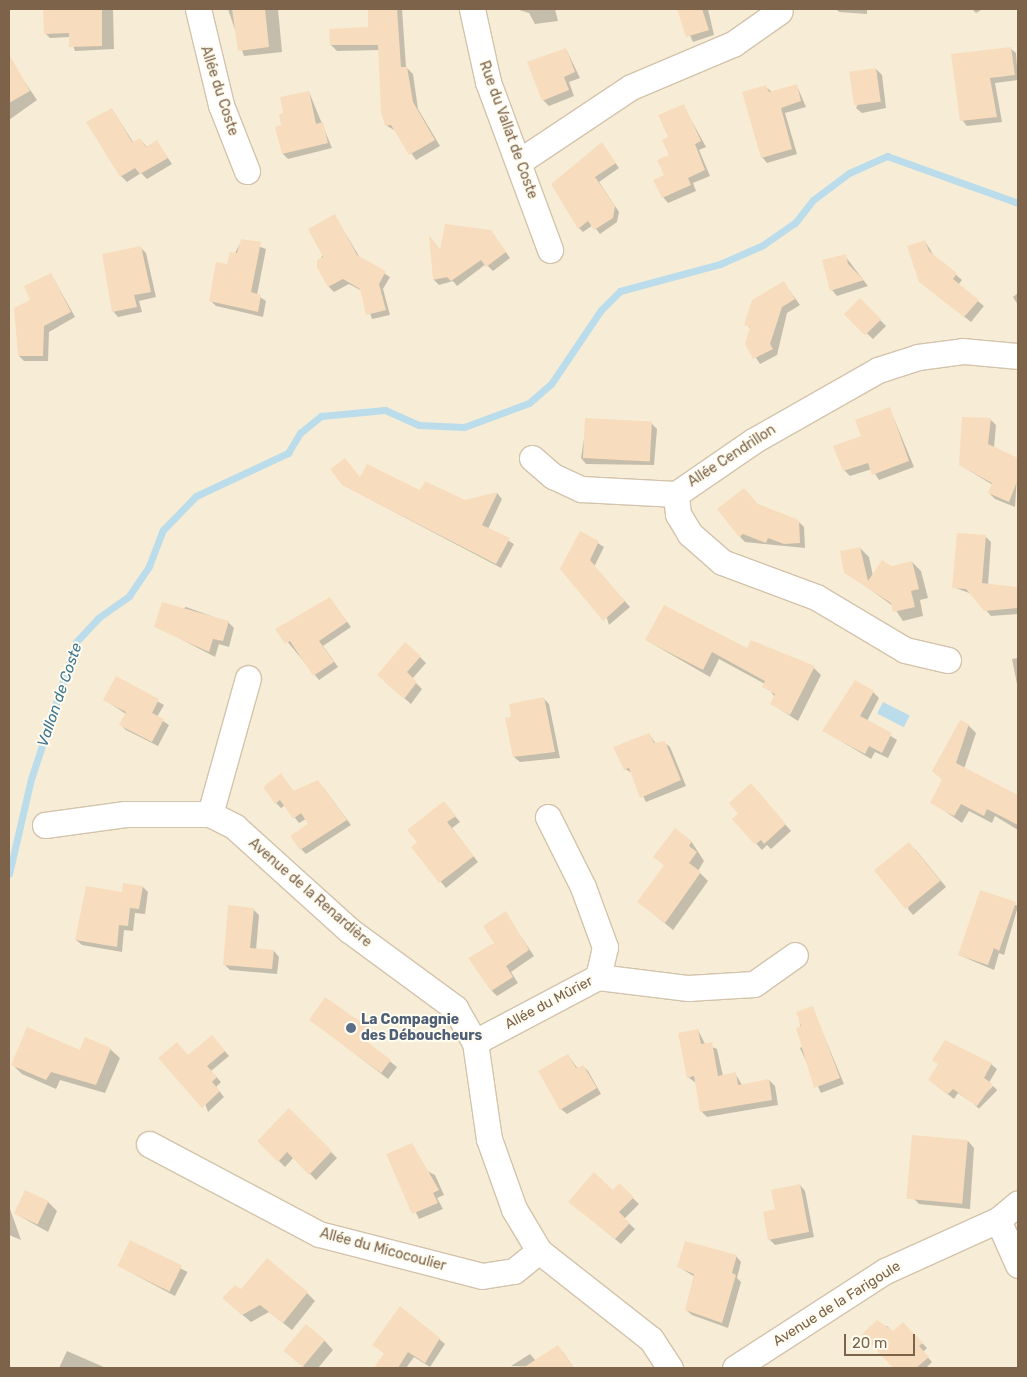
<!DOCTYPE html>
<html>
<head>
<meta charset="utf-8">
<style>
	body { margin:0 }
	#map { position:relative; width:1027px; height:1377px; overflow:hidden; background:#fef9e9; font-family:Rubik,sans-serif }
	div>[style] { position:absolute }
	.residential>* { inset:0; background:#f7edd6; transform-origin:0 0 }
	.water>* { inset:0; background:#badceb; transform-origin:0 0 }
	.shadow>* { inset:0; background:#0003; transform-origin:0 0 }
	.stream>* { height:7px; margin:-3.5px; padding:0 3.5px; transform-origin:3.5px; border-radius:3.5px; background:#badceb }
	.building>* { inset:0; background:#f7ddbd; transform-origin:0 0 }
	.roads { filter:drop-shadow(1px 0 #d3c3ac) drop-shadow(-1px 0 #d3c3ac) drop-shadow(0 1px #d3c3ac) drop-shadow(0 -1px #d3c3ac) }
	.street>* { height:25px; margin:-12.5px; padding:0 12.5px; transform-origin:12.5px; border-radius:12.5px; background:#fff }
	.dots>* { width:14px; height:14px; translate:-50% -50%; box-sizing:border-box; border:2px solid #fffcf1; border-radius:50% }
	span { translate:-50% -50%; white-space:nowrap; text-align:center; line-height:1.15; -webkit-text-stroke:4px #fffcf1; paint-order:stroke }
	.street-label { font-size:14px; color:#7c6349 }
	.service-label { font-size:14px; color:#4e5e75; font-weight:700 }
	.left { translate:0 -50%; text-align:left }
	.water-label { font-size:15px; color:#3f7791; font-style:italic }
	.frame { position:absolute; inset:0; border:10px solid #7c6349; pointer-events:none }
	.scale { position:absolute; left:844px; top:1334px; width:71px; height:22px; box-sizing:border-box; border:2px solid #7c6349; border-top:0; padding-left:6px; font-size:15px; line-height:18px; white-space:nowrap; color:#7c6349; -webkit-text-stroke:4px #fffcf1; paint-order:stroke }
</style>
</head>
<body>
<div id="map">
	<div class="residential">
		<i style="left:9px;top:9px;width:1009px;height:1359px"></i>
	</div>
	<div class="water">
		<i style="left:883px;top:702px;width:30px;height:13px;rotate:27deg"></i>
	</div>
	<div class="shadow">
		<i style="clip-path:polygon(44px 9px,113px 9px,114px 49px,75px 51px,70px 37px,50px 38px,45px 33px)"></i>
		<i style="clip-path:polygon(228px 9px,278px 9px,282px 52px,244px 56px)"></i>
		<i style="clip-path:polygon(369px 9px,402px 9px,406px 67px,413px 74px,418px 109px,440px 146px,416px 160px,396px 131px,387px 126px,380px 50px,337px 51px,331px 45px,369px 29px)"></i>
		<i style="clip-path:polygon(516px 9px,555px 9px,558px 21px,535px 24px,529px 13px)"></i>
		<i style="clip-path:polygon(678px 9px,708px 9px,714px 35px,693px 42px)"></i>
		<i style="clip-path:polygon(836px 9px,867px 9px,867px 14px,839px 12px)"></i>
		<i style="clip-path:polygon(972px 9px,983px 9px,976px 13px)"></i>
		<i style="clip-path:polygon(1010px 48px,1016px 53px,1018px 80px,995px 83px,1002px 122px,967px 126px,962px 120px,953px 55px)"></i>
		<i style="clip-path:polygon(566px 49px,580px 78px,569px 82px,574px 96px,549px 106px,543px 100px)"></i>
		<i style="clip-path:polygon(876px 69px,882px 75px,886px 108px,862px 113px,856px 108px)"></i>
		<i style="clip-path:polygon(20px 75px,37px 100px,9px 120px,9px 81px)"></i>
		<i style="clip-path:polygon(797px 86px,806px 107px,785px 113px,797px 154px,767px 163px,762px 157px,766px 87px,772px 92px)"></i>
		<i style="clip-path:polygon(309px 92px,332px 148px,288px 159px,283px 154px,285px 113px)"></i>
		<i style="clip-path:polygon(683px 105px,706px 147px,699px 150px,710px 176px,693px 183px,696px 191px,668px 203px,663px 197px,666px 175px)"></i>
		<i style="clip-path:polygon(112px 109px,133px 142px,140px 139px,147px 147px,157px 142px,172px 164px,147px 179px,141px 173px,127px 182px,121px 176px)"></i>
		<i style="clip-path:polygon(602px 144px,619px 168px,599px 182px,619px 212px,617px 222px,600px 234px,593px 225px,583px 232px,579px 228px)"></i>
		<i style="clip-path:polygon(335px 216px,360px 258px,390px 277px,383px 289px,390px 315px,372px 319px,362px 291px,349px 284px,334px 292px,329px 287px,318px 268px)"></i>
		<i style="clip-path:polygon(491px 231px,510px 258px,493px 271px,486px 264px,457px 286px,453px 281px,439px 285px,434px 280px,441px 250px)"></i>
		<i style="clip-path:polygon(242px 240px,266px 249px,257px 295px,266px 301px,263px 317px,216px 306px,210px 300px)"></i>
		<i style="clip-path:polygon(925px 241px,934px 256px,962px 280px,958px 285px,984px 306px,971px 322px,926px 287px)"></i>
		<i style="clip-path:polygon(141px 248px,146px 253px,156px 297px,139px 301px,142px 312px,118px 317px,113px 311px)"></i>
		<i style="clip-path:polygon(845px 256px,868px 286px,837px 296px,832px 290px)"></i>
		<i style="clip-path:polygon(51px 274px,75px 317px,49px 332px,48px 361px,24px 361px,19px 356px,32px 301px)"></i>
		<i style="clip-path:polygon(784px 283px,800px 305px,787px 313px,777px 355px,760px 364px,747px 344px,751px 329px,746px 324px)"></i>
		<i style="clip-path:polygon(1018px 293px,1018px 305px,1013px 297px)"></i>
		<i style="clip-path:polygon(860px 300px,886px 326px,873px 339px,852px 320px)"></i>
		<i style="clip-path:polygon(890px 409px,914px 467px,879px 480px,872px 469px,850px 476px,844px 470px,863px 437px)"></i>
		<i style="clip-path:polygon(587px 419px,651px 423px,657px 429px,654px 465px,586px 464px,581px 458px)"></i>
		<i style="clip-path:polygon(990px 419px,996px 425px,994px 448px,1018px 460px,1015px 507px,995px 499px,989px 493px,993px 485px,960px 465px)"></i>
		<i style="clip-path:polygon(361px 478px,465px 502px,497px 493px,502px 499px,488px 529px,514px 544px,501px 568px,343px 485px)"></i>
		<i style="clip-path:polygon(759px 506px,798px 521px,804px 527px,805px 548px,745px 542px,740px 537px)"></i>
		<i style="clip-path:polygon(580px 532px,604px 547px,594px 567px,630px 607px,609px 625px)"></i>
		<i style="clip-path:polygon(986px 537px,991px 542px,988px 585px,1018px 588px,1018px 614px,991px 616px,972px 594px,953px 587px)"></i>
		<i style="clip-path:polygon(860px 548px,869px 557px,873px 576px,912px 562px,921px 571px,928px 598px,920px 600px,923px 616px,903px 621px,893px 606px,846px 572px)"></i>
		<i style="clip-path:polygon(330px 599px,351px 627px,323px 646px,338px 667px,319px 680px,277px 629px)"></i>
		<i style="clip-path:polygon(186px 607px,228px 622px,234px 628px,229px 647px,219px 644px,215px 657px,156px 626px)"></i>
		<i style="clip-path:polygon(646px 640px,748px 650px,814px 668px,821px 675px,798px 721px,772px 704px,775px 697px,765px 684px,719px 659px,710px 677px)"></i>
		<i style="clip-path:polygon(420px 657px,426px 663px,412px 679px,422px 689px,411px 704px,384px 681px)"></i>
		<i style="clip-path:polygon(1018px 658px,1018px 689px,1012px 659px)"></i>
		<i style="clip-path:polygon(117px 678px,164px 705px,157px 717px,169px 725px,158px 746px,126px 730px,121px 725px,126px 714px,105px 700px)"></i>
		<i style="clip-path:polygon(873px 692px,879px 698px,867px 721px,897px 740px,888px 758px,875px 752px,871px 759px,824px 731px)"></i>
		<i style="clip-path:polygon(544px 699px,549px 704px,560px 758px,520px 762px,514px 757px,512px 718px)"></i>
		<i style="clip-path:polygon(968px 725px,976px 733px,964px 769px,1018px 797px,1018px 830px,995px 816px,992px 823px,969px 811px,962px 823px,932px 802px)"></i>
		<i style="clip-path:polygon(649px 734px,656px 744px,664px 742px,670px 747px,686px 786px,646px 802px,632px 773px,625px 769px)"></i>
		<i style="clip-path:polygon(281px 775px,294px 792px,323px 787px,351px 825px,306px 854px,301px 849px,310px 825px,306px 819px,299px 823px,285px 805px,281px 808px,276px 803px)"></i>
		<i style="clip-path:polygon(757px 791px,791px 831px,771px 849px,767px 845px,762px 850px,734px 819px)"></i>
		<i style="clip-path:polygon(449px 809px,460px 822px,452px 828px,478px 862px,446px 888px,413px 848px)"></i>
		<i style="clip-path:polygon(691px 841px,704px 861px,698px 871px,708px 881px,673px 930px,639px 902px,665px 866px,655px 857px)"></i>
		<i style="clip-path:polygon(915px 849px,946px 887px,913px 915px,908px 909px)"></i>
		<i style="clip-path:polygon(143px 887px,148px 892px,145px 914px,135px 913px,133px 931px,124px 930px,122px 952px,82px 945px,76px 940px,123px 893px)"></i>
		<i style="clip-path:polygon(981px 891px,1018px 906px,1004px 955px,999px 953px,994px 970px,959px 955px)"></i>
		<i style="clip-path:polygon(253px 909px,259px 915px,256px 950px,274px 951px,279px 957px,277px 974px,230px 970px,224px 964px)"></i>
		<i style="clip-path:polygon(505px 913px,534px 956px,511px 972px,518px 983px,497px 996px,492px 991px,496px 943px)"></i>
		<i style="clip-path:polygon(812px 1007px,844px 1084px,821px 1093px,800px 1048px,804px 1046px,798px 1013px)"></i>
		<i style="clip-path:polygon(311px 1020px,367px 1028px,373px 1034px,367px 1043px,397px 1067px,388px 1079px)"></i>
		<i style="clip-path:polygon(698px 1030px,705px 1044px,717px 1049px,723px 1076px,735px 1073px,742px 1085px,769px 1080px,775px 1086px,778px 1105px,707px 1117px,701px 1111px,696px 1083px,688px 1077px)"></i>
		<i style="clip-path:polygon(217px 1042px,229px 1056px,211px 1071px,221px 1082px,216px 1087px,224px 1097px,208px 1112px,188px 1056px)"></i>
		<i style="clip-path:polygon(110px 1049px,120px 1058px,105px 1093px,60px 1080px,56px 1089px,22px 1074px,13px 1065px)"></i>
		<i style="clip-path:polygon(568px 1055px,578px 1069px,583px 1066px,588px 1071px,601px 1094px,567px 1114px,561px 1109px)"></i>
		<i style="clip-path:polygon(991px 1064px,997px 1069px,976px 1105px,958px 1093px,954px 1099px,929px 1080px)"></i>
		<i style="left:993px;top:1086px;width:6px;height:26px;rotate:45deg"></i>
		<i style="clip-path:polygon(289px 1110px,337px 1158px,316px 1180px,294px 1157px,285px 1167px,259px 1141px)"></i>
		<i style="clip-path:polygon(968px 1141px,974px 1148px,970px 1209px,919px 1204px,913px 1198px)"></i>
		<i style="clip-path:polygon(412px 1145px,427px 1171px,435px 1175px,444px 1195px,437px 1198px,443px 1209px,419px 1219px,388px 1154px)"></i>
		<i style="clip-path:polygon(619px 1185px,639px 1204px,624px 1219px,635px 1229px,621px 1244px,570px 1202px,613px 1192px)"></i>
		<i style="clip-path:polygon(800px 1185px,805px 1191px,814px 1237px,775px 1245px,769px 1239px,777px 1210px)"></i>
		<i style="clip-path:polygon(48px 1202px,57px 1211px,48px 1232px,16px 1214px)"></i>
		<i style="clip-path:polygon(9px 1206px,21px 1240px,9px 1235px)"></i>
		<i style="left:131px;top:1242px;width:64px;height:27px;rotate:28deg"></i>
		<i style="clip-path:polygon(736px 1256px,741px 1262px,737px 1278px,741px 1282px,728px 1328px,692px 1315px,686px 1310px,695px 1277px,679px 1267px)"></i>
		<i style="clip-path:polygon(307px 1293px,315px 1301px,292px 1330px,269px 1312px,251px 1322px,232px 1306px)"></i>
		<i style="clip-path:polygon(400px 1307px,445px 1344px,430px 1367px,414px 1357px,406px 1368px,376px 1368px,385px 1354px,374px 1345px)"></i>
		<i style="clip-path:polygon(903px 1324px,927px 1348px,923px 1352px,932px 1362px,926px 1368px,895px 1368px,863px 1334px,887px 1326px,894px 1333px)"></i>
		<i style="clip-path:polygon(324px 1340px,333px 1350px,318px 1368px,305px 1368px,285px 1351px)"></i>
		<i style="clip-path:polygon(67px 1351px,106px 1368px,59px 1368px)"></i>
		<i style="clip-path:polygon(563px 1352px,574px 1368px,511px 1366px,530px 1354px,536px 1361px)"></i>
	</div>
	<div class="stream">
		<i style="left:9px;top:874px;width:98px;rotate:-77deg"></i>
		<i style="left:31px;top:779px;width:144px;rotate:-71.8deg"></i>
		<i style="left:76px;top:642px;width:33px;rotate:-47deg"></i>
		<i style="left:98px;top:618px;width:38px;rotate:-35deg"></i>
		<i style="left:129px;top:596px;width:36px;rotate:-56deg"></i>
		<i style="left:149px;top:566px;width:39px;rotate:-69deg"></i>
		<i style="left:163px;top:530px;width:47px;rotate:-45.9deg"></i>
		<i style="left:196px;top:496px;width:102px;rotate:-25.1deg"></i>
		<i style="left:288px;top:453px;width:23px;rotate:-59deg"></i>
		<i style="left:300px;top:433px;width:27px;rotate:-39deg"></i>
		<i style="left:321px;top:416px;width:64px;rotate:-5.4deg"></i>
		<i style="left:385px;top:410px;width:37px;rotate:24deg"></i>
		<i style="left:419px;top:425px;width:45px;rotate:2.5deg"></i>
		<i style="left:464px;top:427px;width:69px;rotate:-20.3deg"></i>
		<i style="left:529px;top:403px;width:29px;rotate:-41deg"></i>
		<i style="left:551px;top:384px;width:89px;rotate:-56deg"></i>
		<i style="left:601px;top:310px;width:27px;rotate:-45deg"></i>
		<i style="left:620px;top:291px;width:104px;rotate:-15.1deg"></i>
		<i style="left:720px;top:264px;width:47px;rotate:-23.8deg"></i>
		<i style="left:763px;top:245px;width:39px;rotate:-35deg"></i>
		<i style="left:795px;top:223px;width:29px;rotate:-52deg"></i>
		<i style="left:813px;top:200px;width:45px;rotate:-36.9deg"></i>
		<i style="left:849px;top:173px;width:42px;rotate:-24.1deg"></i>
		<i style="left:887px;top:156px;width:139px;rotate:19.7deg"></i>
	</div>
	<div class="building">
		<i style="clip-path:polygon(43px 9px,102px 9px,102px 46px,69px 47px,69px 33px,44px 34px)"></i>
		<i style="clip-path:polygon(232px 9px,265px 9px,269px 47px,238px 51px)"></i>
		<i style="clip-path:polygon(368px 9px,397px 9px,401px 67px,407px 67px,413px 102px,435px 140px,409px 155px,391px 125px,385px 126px,381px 112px,378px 45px,330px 45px,329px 29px,368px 27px)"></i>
		<i style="clip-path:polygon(677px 9px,702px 9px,709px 30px,686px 37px)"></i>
		<i style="clip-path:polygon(1011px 47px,1015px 75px,990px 78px,997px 117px,960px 121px,951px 54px)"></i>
		<i style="clip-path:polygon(566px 48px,575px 72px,564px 77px,569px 90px,542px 101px,527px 62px)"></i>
		<i style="clip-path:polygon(9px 54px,30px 91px,9px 103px)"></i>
		<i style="left:876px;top:68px;width:34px;height:27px;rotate:82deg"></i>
		<i style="clip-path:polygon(797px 84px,801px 101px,781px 108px,792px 149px,761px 158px,742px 92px,766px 85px,769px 92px)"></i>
		<i style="clip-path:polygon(309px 91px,316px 124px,323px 122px,328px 143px,282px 154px,275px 127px,281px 125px,279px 114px,283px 113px,280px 97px)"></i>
		<i style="clip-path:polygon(684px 104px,701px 141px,695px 144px,705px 170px,688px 178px,691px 185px,662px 198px,653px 180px,664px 175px,657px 160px,669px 155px,662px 140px,668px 137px,658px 115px)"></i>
		<i style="clip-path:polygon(112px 108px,132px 142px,140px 138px,146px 147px,157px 140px,168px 158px,140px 174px,135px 168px,120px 177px,86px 122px)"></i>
		<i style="clip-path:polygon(602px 142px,616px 163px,595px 177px,615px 206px,613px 218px,594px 230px,588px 221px,578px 229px,551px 184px)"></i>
		<i style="clip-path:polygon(335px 214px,357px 255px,386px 271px,379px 284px,386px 310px,366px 315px,360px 289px,343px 279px,328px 287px,317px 268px,317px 260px,323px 257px,308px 229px)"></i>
		<i style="clip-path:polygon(445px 224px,491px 230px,506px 252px,486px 267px,481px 260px,451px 281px,447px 277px,433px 280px,429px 235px,440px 249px)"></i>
		<i style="clip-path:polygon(241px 239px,261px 242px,251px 292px,261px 295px,258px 312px,209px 301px,216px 262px,227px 264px,230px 252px,237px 253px)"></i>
		<i style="clip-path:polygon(925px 240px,929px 251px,957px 273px,953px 279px,979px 300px,964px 317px,919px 282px,907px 246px)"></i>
		<i style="clip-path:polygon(141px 246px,151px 292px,134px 295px,137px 307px,112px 312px,102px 254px)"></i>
		<i style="clip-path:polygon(846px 254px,848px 264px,864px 280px,830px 291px,822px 260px)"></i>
		<i style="clip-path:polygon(51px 273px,71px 312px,44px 326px,43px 356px,18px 356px,14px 308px,30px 300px,24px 286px)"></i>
		<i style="clip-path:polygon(784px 281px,795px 299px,782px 307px,770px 344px,773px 349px,753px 359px,745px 344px,750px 327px,744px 325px,752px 300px)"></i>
		<i style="left:860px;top:298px;width:30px;height:23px;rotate:45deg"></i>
		<i style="clip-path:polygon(890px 407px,909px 461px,872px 475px,868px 463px,843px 471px,833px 446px,861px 436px,855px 420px)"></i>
		<i style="clip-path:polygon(962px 417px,991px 418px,988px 444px,1018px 458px,1018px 479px,1009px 502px,988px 493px,992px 483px,959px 465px)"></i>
		<i style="left:585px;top:418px;width:67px;height:40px;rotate:3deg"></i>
		<i style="clip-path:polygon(345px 458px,360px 477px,367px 464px,420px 490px,425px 481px,465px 500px,498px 492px,482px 525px,510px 538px,496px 564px,342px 485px,330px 469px)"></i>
		<i style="clip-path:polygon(744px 488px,758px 504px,799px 520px,800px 543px,784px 544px,768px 538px,766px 543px,743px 534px,739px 537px,717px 509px)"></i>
		<i style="clip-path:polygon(580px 531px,599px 541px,590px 560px,625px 601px,603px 621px,560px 569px)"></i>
		<i style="clip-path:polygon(957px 533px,986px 535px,982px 583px,1018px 587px,1018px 608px,984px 611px,966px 589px,952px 588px)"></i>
		<i style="clip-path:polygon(860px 547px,868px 581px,882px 560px,892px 566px,912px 561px,919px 589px,911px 591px,915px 607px,893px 612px,891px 603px,844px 573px,840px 551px)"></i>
		<i style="clip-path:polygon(330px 597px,347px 622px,319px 641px,334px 662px,313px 676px,290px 641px,285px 644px,275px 629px)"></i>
		<i style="clip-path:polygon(162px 602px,229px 621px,223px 641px,213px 639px,209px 652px,154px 627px)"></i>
		<i style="clip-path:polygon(664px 605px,747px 648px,751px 640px,815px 666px,790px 715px,770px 704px,775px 694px,762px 687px,765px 681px,712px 652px,703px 670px,645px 640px)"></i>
		<i style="clip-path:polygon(405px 642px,421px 656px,407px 672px,417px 682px,404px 699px,377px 675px)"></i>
		<i style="clip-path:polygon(116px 676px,159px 699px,152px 713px,164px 719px,152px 742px,119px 725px,126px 712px,103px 700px)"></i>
		<i style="clip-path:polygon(855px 680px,874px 691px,860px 716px,892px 733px,882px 753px,869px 746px,865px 754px,822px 731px)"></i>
		<i style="clip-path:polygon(544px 697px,555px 752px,513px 757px,505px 718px,511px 717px,509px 704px)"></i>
		<i style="clip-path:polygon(960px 720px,969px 724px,956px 763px,1018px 795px,1018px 825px,987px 809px,984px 816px,961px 804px,954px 816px,930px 803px,942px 780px,932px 771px)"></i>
		<i style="clip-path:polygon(649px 733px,654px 743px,665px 741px,681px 780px,640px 798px,629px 768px,624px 770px,613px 747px)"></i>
		<i style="clip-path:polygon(281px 773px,293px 791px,318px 780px,347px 820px,300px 850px,290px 836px,308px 824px,301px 813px,293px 819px,280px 800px,275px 804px,263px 787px)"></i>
		<i style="clip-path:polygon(751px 783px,786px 824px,764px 844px,761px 840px,755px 845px,732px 819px,738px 814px,729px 803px)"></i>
		<i style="clip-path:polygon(444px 801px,456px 816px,447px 822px,474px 856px,439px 883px,411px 847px,417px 842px,407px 830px)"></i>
		<i style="clip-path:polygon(675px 828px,692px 841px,689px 846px,697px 852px,689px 863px,701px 872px,665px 923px,637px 902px,664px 865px,653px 857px)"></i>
		<i style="left:909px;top:842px;width:50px;height:45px;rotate:51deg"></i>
		<i style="clip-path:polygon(123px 883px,143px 886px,139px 909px,130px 908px,128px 926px,119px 925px,117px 947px,75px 940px,86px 886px,122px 892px)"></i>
		<i style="clip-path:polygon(980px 890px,1016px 902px,999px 951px,994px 948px,988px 965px,958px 955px)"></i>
		<i style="clip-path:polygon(228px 905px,254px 908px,250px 948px,274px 950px,272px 969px,223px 965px)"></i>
		<i style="clip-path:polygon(506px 911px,529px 950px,506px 966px,513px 977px,491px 991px,468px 958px,494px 943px,483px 926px)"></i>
		<i style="clip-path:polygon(325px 997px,368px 1027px,361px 1037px,391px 1060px,381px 1073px,309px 1020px)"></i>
		<i style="clip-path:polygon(813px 1006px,840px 1078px,814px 1088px,796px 1028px,801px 1026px,796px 1012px)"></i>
		<i style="clip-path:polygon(27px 1027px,80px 1050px,85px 1037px,111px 1048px,96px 1085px,51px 1072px,46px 1080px,11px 1065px)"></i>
		<i style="clip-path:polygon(698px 1029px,701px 1044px,712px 1042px,718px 1076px,736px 1072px,738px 1085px,769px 1079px,772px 1100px,700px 1112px,694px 1076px,687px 1078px,678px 1033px)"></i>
		<i style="clip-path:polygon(212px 1035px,225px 1051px,207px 1066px,217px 1077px,212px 1082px,220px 1091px,202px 1108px,158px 1058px,177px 1042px,188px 1055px)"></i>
		<i style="clip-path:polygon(945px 1040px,992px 1063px,984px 1078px,993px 1084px,977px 1106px,953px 1089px,948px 1094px,928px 1080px,938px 1064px,932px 1060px)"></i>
		<i style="clip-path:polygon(568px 1054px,576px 1068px,583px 1065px,597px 1088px,560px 1110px,538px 1071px)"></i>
		<i style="clip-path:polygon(289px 1108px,332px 1151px,309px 1175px,287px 1152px,278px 1162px,257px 1141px)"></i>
		<i style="left:912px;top:1135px;width:56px;height:64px;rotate:5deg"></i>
		<i style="clip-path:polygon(412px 1143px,439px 1190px,433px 1193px,438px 1203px,412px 1214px,386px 1154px)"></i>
		<i style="clip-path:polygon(594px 1172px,613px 1190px,619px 1183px,634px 1197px,619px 1212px,630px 1223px,615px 1239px,568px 1202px)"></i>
		<i style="clip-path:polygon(800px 1184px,809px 1232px,768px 1240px,763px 1212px,775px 1209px,771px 1190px)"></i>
		<i style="left:25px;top:1190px;width:26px;height:26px;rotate:25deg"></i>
		<i style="left:130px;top:1240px;width:58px;height:29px;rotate:26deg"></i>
		<i style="clip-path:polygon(685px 1241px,737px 1255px,732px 1273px,736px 1275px,722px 1323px,685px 1310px,694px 1274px,677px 1267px)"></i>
		<i style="clip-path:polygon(267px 1258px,308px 1292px,283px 1323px,260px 1305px,242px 1315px,222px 1298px,235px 1285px,241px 1289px)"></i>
		<i style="clip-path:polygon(400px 1306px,440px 1338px,425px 1363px,408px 1352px,398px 1368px,374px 1368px,384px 1353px,372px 1345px)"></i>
		<i style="clip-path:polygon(877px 1320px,893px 1331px,903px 1322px,923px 1343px,919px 1346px,929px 1357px,916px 1368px,893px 1368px,862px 1334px)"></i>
		<i style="left:306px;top:1324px;width:25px;height:35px;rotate:40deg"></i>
		<i style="clip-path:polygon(558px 1345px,574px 1368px,523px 1368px)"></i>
	</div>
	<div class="roads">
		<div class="street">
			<i style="left:198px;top:9px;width:99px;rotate:76.5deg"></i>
			<i style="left:221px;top:105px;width:71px;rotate:68.5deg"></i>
			<i style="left:472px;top:9px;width:75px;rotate:77.6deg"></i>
			<i style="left:488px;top:82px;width:179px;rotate:69.7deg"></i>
			<i style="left:520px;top:161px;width:133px;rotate:-33.7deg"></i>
			<i style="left:631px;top:87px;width:111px;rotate:-22.9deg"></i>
			<i style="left:733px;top:44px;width:57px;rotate:-35.1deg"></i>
			<i style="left:532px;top:458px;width:28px;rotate:41deg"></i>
			<i style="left:553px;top:476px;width:31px;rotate:25deg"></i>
			<i style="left:581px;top:489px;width:95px;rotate:3deg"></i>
			<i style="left:948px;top:660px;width:44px;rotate:-166.9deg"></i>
			<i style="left:905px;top:650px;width:104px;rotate:-149.2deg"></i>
			<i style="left:816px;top:597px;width:100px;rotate:-159.6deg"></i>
			<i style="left:722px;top:562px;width:43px;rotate:-138.8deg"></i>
			<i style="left:690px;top:534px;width:23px;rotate:-121deg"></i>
			<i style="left:678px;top:514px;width:20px;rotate:-96deg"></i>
			<i style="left:676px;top:494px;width:93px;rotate:-34.5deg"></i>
			<i style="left:753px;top:441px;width:144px;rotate:-29.6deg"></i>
			<i style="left:878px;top:370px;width:42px;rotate:-18deg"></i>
			<i style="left:918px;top:357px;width:45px;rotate:-7.6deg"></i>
			<i style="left:963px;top:351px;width:55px;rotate:5.2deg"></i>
			<i style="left:210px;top:814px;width:141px;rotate:-74.4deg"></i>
			<i style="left:548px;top:817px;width:78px;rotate:63.4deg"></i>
			<i style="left:583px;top:887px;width:64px;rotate:69.9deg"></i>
			<i style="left:605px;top:947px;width:31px;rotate:103deg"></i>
			<i style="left:45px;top:825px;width:81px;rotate:-7.8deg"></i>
			<i style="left:125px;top:814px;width:85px"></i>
			<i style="left:210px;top:814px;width:28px;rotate:27deg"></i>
			<i style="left:235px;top:827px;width:154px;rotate:42.1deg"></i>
			<i style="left:349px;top:930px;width:132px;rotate:36.3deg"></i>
			<i style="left:455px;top:1008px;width:39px;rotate:60deg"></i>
			<i style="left:475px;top:1042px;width:98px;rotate:81.8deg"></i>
			<i style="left:489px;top:1139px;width:74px;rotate:70.3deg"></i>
			<i style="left:514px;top:1209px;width:49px;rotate:59.2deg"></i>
			<i style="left:539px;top:1251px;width:142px;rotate:38.2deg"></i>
			<i style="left:651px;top:1339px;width:35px;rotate:57deg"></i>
			<i style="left:475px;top:1042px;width:139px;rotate:-27.9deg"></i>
			<i style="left:598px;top:977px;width:91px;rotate:7deg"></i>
			<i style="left:688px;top:988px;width:66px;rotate:-3.5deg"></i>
			<i style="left:754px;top:984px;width:50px;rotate:-35.3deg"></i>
			<i style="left:149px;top:1144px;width:192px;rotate:27.9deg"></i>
			<i style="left:319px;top:1234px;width:168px;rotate:14.4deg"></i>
			<i style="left:482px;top:1276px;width:32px;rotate:-9deg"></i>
			<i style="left:514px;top:1271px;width:32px;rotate:-39deg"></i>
			<i style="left:998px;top:1220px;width:49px;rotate:66deg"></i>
			<i style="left:735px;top:1368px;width:179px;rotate:-32.9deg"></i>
			<i style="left:885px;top:1271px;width:124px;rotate:-24.3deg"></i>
			<i style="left:998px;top:1220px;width:26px;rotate:-40deg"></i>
		</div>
	</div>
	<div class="dots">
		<i style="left:351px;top:1028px;background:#5c6f8a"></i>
	</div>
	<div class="street-label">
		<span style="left:219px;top:91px;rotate:72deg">Allée du Coste</span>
		<span style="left:508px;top:130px;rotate:70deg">Rue du Vallat de Coste</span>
		<span style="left:732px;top:456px;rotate:-33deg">Allée Cendrillon</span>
		<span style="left:310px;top:893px;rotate:41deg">Avenue de la Renardière</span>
		<span style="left:549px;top:1003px;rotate:-28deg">Allée du Mûrier</span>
		<span style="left:383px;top:1250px;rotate:15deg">Allée du Micocoulier</span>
		<span style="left:837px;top:1304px;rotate:-32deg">Avenue de la Farigoule</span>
	</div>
	<div class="service-label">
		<span class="left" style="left:361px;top:1028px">La Compagnie<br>des Déboucheurs</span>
	</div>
	<div class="water-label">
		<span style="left:60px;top:695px;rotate:-71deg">Vallon de Coste</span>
	</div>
	<div class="frame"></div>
	<div class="scale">20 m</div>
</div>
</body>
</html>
